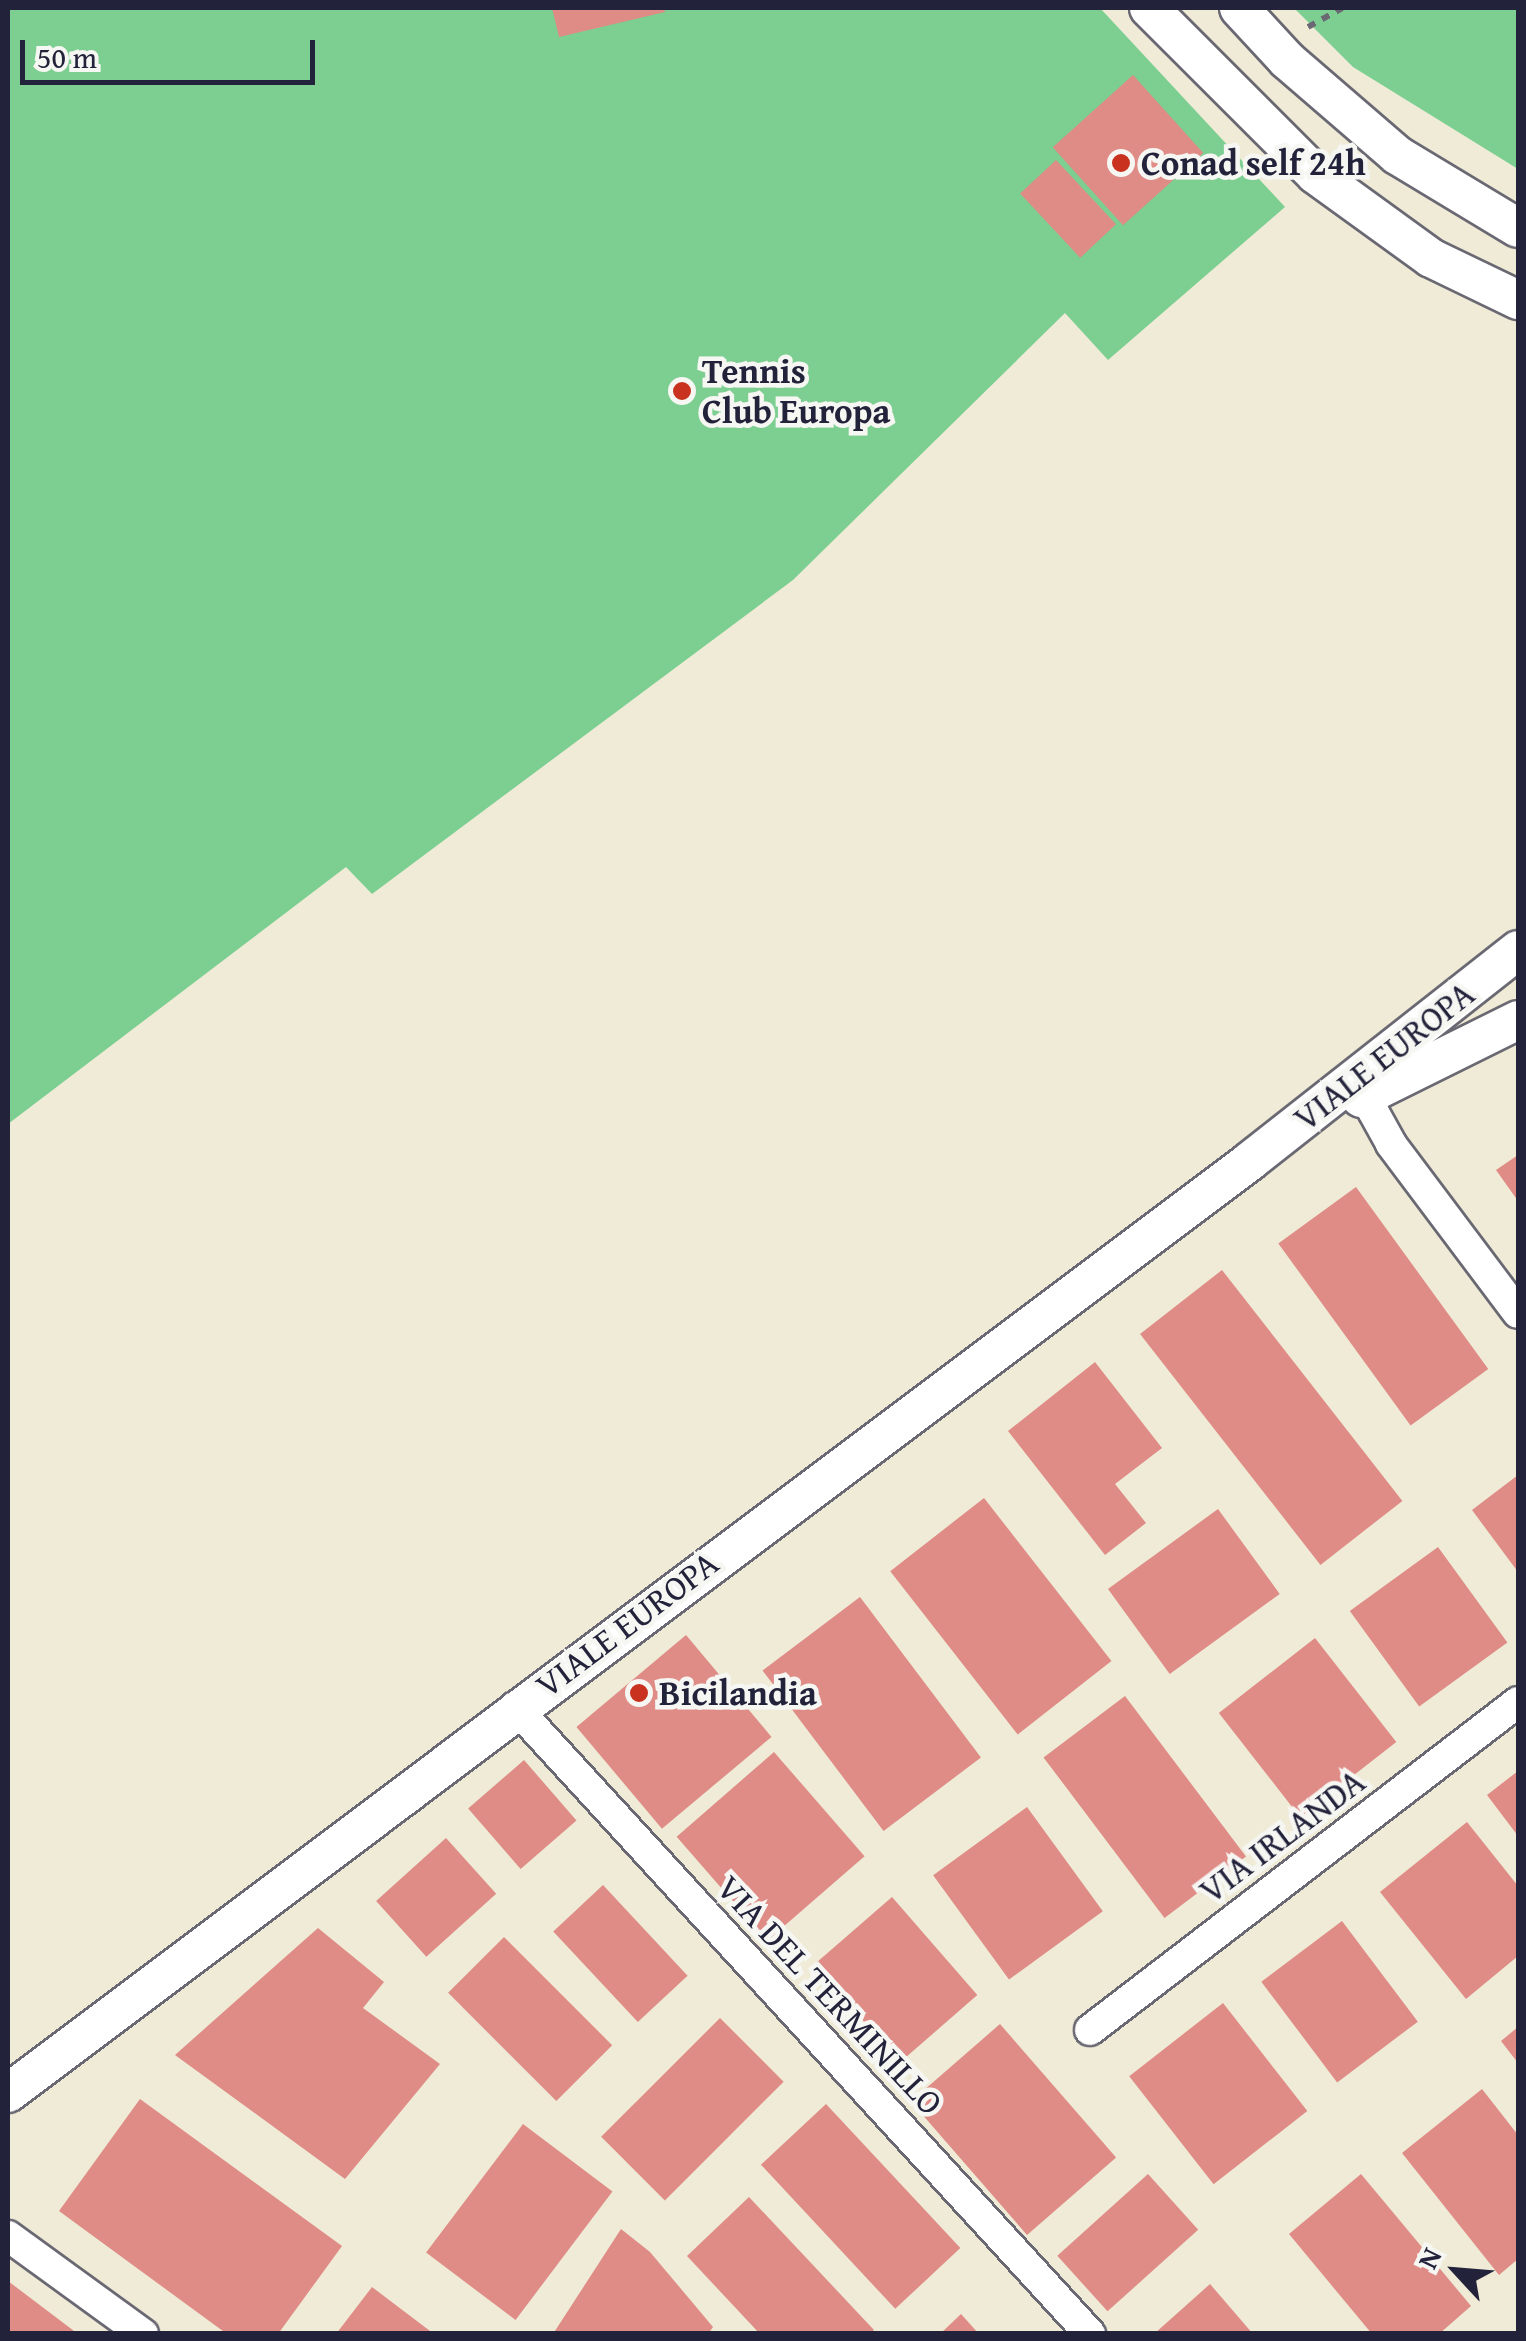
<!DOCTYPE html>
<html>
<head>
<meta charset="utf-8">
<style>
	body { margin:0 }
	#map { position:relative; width:1526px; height:2341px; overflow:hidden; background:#efebd7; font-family:"Gentium Book Plus",serif }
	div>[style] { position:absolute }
	.green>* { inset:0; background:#7ccf91 }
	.building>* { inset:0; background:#df8b86; transform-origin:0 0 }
	.path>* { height:6px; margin-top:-3px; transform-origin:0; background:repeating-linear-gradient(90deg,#6a6872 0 8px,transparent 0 16px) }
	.roads { filter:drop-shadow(2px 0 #6a6872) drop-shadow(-2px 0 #6a6872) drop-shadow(0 2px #6a6872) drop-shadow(0 -2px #6a6872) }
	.minor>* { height:30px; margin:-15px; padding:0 15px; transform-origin:15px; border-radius:15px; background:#fff }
	.tertiary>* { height:38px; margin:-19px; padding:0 19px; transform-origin:19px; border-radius:19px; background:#fff }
	.dots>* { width:28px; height:28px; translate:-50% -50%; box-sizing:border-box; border:5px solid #f6f6f2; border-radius:50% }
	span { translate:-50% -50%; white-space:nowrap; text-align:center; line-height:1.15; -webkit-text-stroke:9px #f6f6f2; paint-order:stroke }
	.poi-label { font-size:35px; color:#22223b; font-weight:700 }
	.left { translate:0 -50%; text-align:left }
	.street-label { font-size:35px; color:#22223b }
	.frame { position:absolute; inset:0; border:10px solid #22223b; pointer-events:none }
	.north { position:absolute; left:1406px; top:2221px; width:100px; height:100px; -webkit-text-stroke:8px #f6f6f2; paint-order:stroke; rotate:296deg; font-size:28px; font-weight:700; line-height:40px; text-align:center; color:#22223b }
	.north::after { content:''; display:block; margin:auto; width:35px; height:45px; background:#22223b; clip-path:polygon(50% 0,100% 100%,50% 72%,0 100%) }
	.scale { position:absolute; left:20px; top:40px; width:295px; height:45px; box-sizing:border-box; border:5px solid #22223b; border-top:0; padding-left:12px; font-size:30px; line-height:35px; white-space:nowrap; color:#22223b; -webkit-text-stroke:8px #f6f6f2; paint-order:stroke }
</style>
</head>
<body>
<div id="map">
	<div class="green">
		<i style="clip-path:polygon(8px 8px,1100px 8px,1285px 207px,1108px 360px,1065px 313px,793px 580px,372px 894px,346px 867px,8px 1124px)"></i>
		<i style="clip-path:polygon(1294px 8px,1518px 8px,1518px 169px,1353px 67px)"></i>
	</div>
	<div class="building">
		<i style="clip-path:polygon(552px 8px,664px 8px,665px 12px,559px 37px)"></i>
		<i style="left:1133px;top:75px;width:105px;height:108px;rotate:48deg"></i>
		<i style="left:1056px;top:160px;width:88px;height:49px;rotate:47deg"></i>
		<i style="clip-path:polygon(1518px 1155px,1518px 1201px,1496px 1170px)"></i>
		<i style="left:1356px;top:1187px;width:225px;height:96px;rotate:54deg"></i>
		<i style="left:1222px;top:1270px;width:293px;height:104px;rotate:52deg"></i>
		<i style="clip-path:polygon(1095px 1362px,1162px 1448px,1115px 1484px,1146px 1523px,1105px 1555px,1008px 1431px)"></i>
		<i style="clip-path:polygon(1518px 1475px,1518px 1572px,1472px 1510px)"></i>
		<i style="left:984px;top:1498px;width:207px;height:119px;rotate:52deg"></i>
		<i style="left:1218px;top:1509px;width:105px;height:136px;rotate:54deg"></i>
		<i style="left:1438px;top:1547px;width:118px;height:109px;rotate:54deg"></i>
		<i style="left:860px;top:1597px;width:201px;height:122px;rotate:53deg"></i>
		<i style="left:686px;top:1635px;width:133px;height:143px;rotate:50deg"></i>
		<i style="left:1315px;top:1638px;width:132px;height:122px;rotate:52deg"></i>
		<i style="left:1125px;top:1696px;width:201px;height:102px;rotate:53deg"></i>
		<i style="left:774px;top:1752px;width:138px;height:129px;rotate:49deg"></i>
		<i style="left:524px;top:1760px;width:80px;height:74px;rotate:49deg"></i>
		<i style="clip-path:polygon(1518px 1771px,1518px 1836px,1487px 1795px)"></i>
		<i style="left:1027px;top:1807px;width:129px;height:116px;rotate:54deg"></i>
		<i style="clip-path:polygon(1467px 1822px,1518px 1886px,1518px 1956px,1466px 1999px,1380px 1892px)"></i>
		<i style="left:446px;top:1838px;width:75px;height:94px;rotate:48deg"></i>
		<i style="left:603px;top:1885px;width:124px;height:68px;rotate:47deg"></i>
		<i style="left:892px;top:1897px;width:130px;height:103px;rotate:49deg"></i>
		<i style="left:1342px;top:1921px;width:126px;height:101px;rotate:53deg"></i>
		<i style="clip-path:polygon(318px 1928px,384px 1982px,363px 2008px,440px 2064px,345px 2179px,175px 2055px)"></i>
		<i style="left:504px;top:1937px;width:153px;height:79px;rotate:45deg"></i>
		<i style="left:1223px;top:2003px;width:137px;height:119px;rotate:52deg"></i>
		<i style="left:720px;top:2018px;width:90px;height:168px;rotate:45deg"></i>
		<i style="left:1000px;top:2024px;width:177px;height:118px;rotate:49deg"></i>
		<i style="clip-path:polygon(1518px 2027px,1518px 2063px,1501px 2041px)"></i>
		<i style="clip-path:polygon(1482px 2089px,1518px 2135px,1518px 2259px,1499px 2275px,1402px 2153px)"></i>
		<i style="clip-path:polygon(140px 2099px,342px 2246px,278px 2334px,227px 2334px,59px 2211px)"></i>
		<i style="left:826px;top:2104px;width:197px;height:89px;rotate:47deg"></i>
		<i style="left:523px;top:2124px;width:112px;height:161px;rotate:37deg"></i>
		<i style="left:1148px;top:2174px;width:75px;height:122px;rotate:48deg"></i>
		<i style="clip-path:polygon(1361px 2174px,1471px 2306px,1439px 2334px,1372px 2334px,1289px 2234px)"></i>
		<i style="clip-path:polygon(749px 2197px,874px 2330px,870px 2334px,760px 2334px,687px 2256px)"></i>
		<i style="clip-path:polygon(621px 2229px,650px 2252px,713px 2327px,708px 2334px,553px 2334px)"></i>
		<i style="clip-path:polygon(8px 2281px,78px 2334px,8px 2334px)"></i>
		<i style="clip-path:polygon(1210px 2284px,1253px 2334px,1154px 2334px)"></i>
		<i style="clip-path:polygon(372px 2287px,434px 2334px,336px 2334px)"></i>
		<i style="clip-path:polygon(961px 2314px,979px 2334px,940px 2334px)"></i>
	</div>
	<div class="path">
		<i style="left:1308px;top:27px;width:39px;rotate:-29deg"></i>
	</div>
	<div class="roads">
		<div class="minor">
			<i style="left:1377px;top:1073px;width:20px;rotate:110deg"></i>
			<i style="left:1370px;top:1092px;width:19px;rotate:81deg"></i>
			<i style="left:1373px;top:1111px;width:38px;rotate:61deg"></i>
			<i style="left:1391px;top:1144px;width:211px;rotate:53.1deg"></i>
			<i style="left:515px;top:1707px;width:851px;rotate:47.48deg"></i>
			<i style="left:1090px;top:2030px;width:539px;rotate:-37.46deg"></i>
			<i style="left:8px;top:2236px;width:167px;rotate:36deg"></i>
		</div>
		<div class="tertiary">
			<i style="left:1149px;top:8px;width:235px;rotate:45deg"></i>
			<i style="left:1315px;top:174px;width:143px;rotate:35.9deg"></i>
			<i style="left:1431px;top:258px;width:97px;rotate:25.8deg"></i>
			<i style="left:1239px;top:8px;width:71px;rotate:47.3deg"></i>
			<i style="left:1287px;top:60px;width:145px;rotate:40.8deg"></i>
			<i style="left:1397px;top:155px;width:141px;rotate:31.1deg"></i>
			<i style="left:1361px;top:1098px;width:175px;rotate:-26.4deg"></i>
			<i style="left:8px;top:2093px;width:1553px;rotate:-36.88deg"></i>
			<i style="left:1250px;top:1161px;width:341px;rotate:-38.2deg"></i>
		</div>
	</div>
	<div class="dots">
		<i style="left:1121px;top:163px;background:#c8321e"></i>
		<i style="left:682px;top:391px;background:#c8321e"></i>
		<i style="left:639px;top:1693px;background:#c8321e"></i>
	</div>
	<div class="poi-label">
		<span class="left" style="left:1141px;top:163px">Conad self 24h</span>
		<span class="left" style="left:702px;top:391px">Tennis<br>Club Europa</span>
		<span class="left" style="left:659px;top:1693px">Bicilandia</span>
	</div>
	<div class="street-label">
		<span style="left:1384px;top:1056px;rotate:-38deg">VIALE EUROPA</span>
		<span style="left:627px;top:1624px;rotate:-37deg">VIALE EUROPA</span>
		<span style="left:1282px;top:1836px;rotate:-37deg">VIA IRLANDA</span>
		<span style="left:830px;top:1995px;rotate:47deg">VIA DEL TERMINILLO</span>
	</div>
	<div class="frame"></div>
	<div class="north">N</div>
	<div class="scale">50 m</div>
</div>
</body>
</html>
